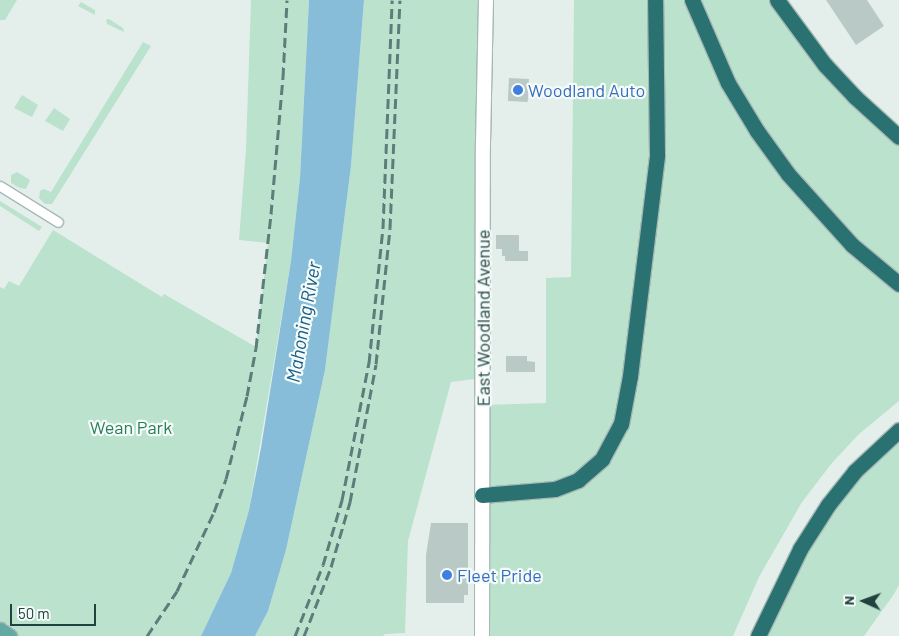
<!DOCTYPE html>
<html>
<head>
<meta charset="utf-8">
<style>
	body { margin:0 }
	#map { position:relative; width:899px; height:636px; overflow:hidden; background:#e4efec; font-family:Barlow,sans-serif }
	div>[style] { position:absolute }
	.green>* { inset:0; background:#bbe2cd }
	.water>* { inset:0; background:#87bdd9 }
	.building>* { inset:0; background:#b9cac6; transform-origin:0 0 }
	.roads { filter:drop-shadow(1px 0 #a6b8b5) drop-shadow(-1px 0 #a6b8b5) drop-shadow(0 1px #a6b8b5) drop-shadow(0 -1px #a6b8b5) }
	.street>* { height:9px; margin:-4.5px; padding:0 4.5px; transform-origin:4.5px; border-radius:4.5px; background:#fff }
	.secondary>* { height:14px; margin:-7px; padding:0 7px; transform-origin:7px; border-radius:7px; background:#fff }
	.primary>* { height:15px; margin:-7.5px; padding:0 7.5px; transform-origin:7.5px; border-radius:7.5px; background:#64a9a4 }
	.highway>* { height:15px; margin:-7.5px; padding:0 7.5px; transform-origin:7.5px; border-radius:7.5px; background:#2a7271 }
	.rail>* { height:3px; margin-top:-1.5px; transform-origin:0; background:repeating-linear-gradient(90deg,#5c7e7b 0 10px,transparent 0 15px) }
	.dots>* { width:14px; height:14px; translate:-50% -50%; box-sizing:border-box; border:2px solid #f5fbf9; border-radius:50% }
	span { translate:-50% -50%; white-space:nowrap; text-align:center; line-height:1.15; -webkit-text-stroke:4.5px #f5fbf9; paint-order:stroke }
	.shop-label { font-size:18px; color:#366cbe }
	.left { translate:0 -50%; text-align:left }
	.street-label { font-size:18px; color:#214340 }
	.park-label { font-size:18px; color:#277e59 }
	.water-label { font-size:19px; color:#155d85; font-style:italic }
	.north { position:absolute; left:839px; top:576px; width:50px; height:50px; -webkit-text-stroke:4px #f5fbf9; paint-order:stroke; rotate:272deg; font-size:14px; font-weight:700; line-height:20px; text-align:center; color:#214340 }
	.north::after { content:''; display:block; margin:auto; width:18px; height:22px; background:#214340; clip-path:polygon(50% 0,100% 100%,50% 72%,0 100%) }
	.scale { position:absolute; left:10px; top:604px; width:86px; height:22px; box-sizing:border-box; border:2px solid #214340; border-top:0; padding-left:6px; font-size:15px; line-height:18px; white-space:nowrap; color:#214340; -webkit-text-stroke:4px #f5fbf9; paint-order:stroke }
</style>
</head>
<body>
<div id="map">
	<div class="green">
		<i style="clip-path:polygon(0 0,17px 0,5px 20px,0 20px)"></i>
		<i style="clip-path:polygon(251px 0,309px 0,300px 178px,291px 261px,249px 510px,231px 573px,201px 636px,0 636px,0 287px,4px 289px,9px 281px,19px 286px,53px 230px,162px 297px,164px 294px,256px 347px,268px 243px,239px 240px,246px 149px)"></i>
		<i style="clip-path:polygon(364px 0,486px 0,482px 378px,451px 382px,408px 541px,405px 633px,385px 634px,383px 636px,255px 636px,268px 611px,286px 550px,325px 370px,351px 166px)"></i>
		<i style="clip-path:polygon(574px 0,777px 0,899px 137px,899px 401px,859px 434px,832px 463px,802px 502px,759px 577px,733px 636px,482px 636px,482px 405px,546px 403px,546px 278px,571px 277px)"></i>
		<i style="clip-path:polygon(81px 2px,95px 10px,95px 15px,78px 6px)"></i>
		<i style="clip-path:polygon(109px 19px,123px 28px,124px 32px,107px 24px,106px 20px)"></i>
		<i style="clip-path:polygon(143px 42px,151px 46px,52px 204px,45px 204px,39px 198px,40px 191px,44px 189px,51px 192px)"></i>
		<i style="clip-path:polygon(22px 95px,38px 105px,32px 117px,14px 108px)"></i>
		<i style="clip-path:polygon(54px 108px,70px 119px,63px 131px,45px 121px)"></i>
		<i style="clip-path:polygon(17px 172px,30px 180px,26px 189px,20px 188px,11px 183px,11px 175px)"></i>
		<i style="clip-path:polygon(0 201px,42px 227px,39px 231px,0 206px)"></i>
		<i style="clip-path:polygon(899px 430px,899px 585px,894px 594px,864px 636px,758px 636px,814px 526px)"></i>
	</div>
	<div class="water">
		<i style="clip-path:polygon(309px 0,364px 0,351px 166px,325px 370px,286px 550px,268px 611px,255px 636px,201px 636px,231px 573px,249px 510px,261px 448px,291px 261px,300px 178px)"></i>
	</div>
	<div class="building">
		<i style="clip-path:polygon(826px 0,867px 0,884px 26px,856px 45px)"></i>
		<i style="left:509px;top:78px;width:20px;height:23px;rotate:3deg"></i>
		<i style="clip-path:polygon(496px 235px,519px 235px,519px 251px,528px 251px,528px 261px,505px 261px,505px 256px,502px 256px,502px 249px,496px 249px)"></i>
		<i style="clip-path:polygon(506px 356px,527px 356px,527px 361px,535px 362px,535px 372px,506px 372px)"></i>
		<i style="clip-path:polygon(431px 523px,468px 523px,468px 595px,464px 595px,464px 603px,426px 603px,426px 555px)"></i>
	</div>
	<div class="roads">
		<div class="street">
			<i style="left:0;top:186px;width:68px;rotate:31.8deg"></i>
		</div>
		<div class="secondary">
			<i style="left:482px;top:636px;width:493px;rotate:-89.9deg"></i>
			<i style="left:483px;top:143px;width:143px;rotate:-88.8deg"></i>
		</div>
		<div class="primary">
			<i style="left:0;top:630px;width:11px;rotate:34deg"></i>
		</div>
		<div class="highway">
			<i style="left:692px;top:0;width:90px;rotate:66.6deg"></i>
			<i style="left:728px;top:83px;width:56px;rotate:58.9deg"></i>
			<i style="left:757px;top:131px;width:53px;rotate:54.2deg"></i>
			<i style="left:788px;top:174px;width:96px;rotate:48deg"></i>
			<i style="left:852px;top:245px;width:61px;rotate:39.7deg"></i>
			<i style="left:777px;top:0;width:81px;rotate:53.6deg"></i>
			<i style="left:825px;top:65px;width:44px;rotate:46.8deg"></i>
			<i style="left:855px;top:97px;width:59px;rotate:42.3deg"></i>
			<i style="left:482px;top:495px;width:73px;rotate:-4.7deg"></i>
			<i style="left:555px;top:489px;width:25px;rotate:-21deg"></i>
			<i style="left:578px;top:480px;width:32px;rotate:-41deg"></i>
			<i style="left:602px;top:459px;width:40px;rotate:-62deg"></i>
			<i style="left:621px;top:424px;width:49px;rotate:-79.4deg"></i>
			<i style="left:630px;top:376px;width:223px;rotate:-83deg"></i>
			<i style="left:657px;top:155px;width:155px;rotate:-90.7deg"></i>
			<i style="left:758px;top:636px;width:97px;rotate:-64.2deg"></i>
			<i style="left:800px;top:549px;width:52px;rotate:-57.5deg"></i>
			<i style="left:828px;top:505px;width:43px;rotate:-51.5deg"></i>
			<i style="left:855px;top:471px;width:60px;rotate:-43deg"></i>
		</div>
	</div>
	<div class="rail">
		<i style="left:147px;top:636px;width:54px;rotate:-56.3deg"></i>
		<i style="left:177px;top:591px;width:87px;rotate:-64.9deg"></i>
		<i style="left:214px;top:512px;width:35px;rotate:-70deg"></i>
		<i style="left:226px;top:479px;width:86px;rotate:-75.8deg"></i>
		<i style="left:247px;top:396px;width:49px;rotate:-79.4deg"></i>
		<i style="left:256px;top:348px;width:135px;rotate:-83.6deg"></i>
		<i style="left:271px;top:214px;width:138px;rotate:-85deg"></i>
		<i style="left:283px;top:77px;width:77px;rotate:-87deg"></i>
		<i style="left:295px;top:636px;width:76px;rotate:-68.5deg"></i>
		<i style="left:323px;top:565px;width:68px;rotate:-73.7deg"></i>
		<i style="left:342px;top:500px;width:140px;rotate:-78.9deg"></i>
		<i style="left:369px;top:363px;width:136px;rotate:-84.1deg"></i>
		<i style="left:383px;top:228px;width:228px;rotate:-87.7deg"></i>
		<i style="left:304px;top:636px;width:74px;rotate:-68.6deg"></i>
		<i style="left:331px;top:567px;width:68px;rotate:-73.7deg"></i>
		<i style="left:350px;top:502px;width:140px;rotate:-79.3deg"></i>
		<i style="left:376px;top:364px;width:137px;rotate:-84.1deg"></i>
		<i style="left:390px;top:228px;width:228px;rotate:-87.5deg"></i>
	</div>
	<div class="dots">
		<i style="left:518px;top:90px;background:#3f7fe0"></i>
		<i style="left:447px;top:575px;background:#3f7fe0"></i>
	</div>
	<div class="shop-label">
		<span class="left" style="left:528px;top:90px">Woodland Auto</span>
		<span class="left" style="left:457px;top:575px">Fleet Pride</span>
	</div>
	<div class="street-label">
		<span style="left:483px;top:318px;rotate:-90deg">East Woodland Avenue</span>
	</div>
	<div class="park-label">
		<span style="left:131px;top:427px">Wean Park</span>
	</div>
	<div class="water-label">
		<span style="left:303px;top:322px;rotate:-80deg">Mahoning River</span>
	</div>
	<div class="north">N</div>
	<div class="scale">50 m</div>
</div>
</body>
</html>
